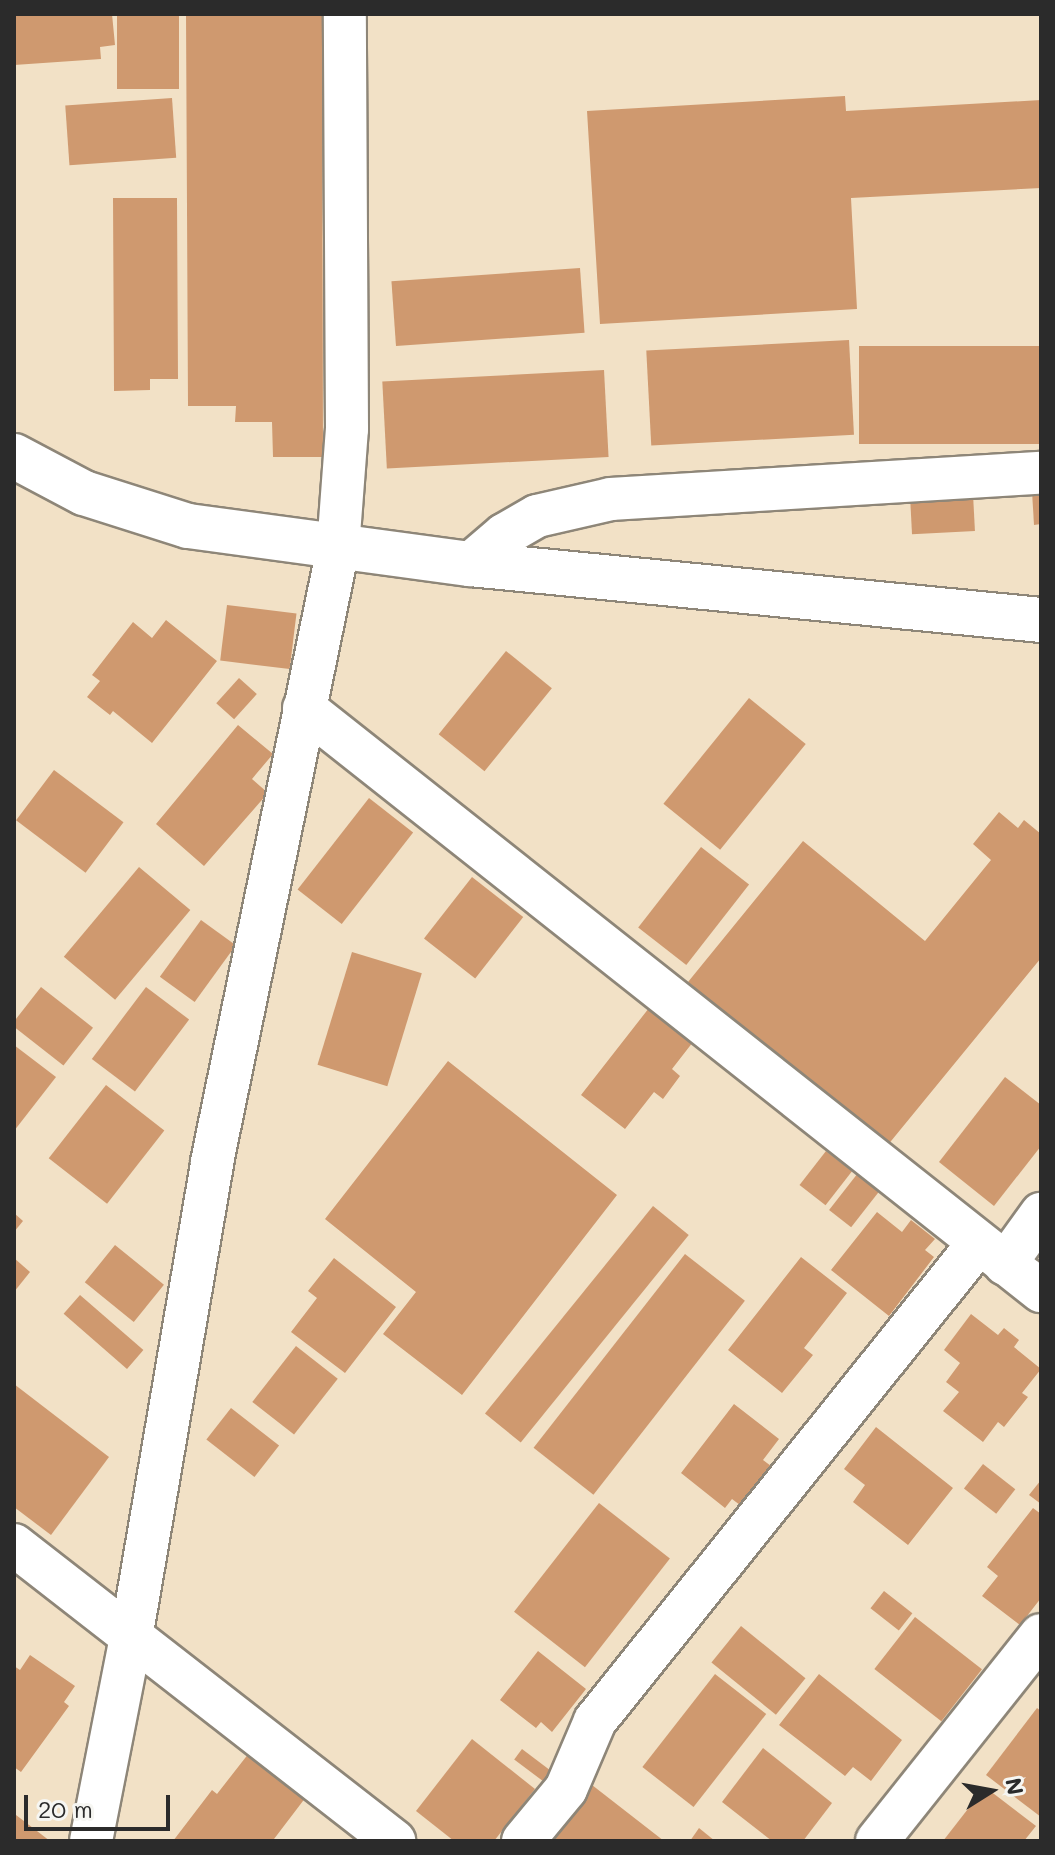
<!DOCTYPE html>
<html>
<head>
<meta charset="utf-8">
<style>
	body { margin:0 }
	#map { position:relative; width:1055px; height:1855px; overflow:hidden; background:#f2e1c6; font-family:Mali,sans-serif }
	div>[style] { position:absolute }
	.building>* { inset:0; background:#cf996f; transform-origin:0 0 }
	.roads { filter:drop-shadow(2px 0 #8e8678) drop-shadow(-2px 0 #8e8678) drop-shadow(0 2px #8e8678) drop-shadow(0 -2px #8e8678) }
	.minor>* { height:42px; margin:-21px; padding:0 21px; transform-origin:21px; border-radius:21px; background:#fff }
	.tertiary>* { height:44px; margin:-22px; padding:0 22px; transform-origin:22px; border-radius:22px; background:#fff }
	span { translate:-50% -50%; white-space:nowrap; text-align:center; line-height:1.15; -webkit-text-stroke:8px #f6f6f2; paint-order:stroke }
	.frame { position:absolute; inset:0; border:16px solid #2b2b2b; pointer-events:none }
	.north { position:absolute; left:951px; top:1751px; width:80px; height:80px; -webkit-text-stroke:6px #f6f6f2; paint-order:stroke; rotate:79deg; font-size:22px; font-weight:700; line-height:32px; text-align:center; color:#2b2b2b }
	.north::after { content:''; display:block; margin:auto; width:28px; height:36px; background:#2b2b2b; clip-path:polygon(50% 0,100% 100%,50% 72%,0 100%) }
	.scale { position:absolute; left:24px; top:1795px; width:146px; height:36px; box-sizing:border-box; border:4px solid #2b2b2b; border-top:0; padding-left:10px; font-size:24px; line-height:28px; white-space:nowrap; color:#2b2b2b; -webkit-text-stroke:6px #f6f6f2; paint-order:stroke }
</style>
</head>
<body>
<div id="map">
	<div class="building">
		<i style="clip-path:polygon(14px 14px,112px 14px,115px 45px,100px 47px,101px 59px,14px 65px)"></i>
		<i style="left:117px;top:14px;width:62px;height:75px"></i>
		<i style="clip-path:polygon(186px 14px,322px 14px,323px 457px,273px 457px,272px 422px,235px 422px,236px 406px,188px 406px)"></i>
		<i style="clip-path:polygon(845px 96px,846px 111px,1041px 100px,1041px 188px,851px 198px,857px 309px,600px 324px,587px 111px)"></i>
		<i style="left:172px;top:98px;width:60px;height:107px;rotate:86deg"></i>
		<i style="clip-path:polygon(113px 198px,177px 198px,178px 379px,150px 379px,150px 390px,114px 391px)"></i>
		<i style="left:580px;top:268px;width:65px;height:189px;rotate:86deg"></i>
		<i style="left:849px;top:340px;width:95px;height:203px;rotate:87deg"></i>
		<i style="left:1041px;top:346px;width:98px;height:182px;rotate:90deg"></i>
		<i style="left:604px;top:370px;width:87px;height:222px;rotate:87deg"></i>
		<i style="clip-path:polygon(1041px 490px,1041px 524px,1034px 525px,1032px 491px)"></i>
		<i style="left:973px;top:494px;width:37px;height:63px;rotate:87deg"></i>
		<i style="left:227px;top:605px;width:70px;height:56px;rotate:7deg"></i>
		<i style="clip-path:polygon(166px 620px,217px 661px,152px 743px,113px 711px,110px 715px,87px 697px,100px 681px,92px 675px,133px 622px,152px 638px)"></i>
		<i style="left:506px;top:651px;width:59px;height:107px;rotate:39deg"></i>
		<i style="left:239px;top:678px;width:24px;height:34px;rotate:42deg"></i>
		<i style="left:749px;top:698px;width:73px;height:136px;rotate:39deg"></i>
		<i style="clip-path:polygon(238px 725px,273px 754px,252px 779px,268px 793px,204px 866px,156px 824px)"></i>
		<i style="left:54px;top:770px;width:87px;height:63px;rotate:37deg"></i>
		<i style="left:369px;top:798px;width:56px;height:116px;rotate:38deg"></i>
		<i style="clip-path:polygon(999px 812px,1018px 828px,1024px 820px,1041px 834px,1041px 958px,887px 1146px,688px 982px,803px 841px,925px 941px,991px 860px,973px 844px)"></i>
		<i style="left:701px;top:847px;width:61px;height:102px;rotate:38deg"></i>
		<i style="left:139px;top:867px;width:67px;height:117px;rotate:40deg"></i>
		<i style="left:472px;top:877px;width:65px;height:78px;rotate:38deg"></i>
		<i style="left:201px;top:920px;width:43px;height:70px;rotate:36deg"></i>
		<i style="left:352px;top:952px;width:73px;height:118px;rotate:17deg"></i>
		<i style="left:41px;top:987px;width:66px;height:48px;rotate:38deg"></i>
		<i style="left:146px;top:987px;width:54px;height:90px;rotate:37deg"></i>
		<i style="clip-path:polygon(649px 1008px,693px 1042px,672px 1069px,680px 1076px,663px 1099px,654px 1092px,625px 1129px,581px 1095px)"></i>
		<i style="clip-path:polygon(14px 1045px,56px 1077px,14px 1131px)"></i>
		<i style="clip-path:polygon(448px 1061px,617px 1195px,462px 1395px,383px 1334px,416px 1292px,325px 1219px)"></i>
		<i style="clip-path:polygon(1005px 1077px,1041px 1105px,1041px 1146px,994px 1206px,939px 1162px)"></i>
		<i style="left:106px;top:1085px;width:74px;height:93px;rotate:38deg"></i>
		<i style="left:826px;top:1151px;width:33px;height:43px;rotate:38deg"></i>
		<i style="left:858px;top:1173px;width:28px;height:47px;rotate:38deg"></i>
		<i style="left:653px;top:1206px;width:46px;height:267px;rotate:39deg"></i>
		<i style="clip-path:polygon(877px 1212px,902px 1232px,911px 1220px,935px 1239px,925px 1250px,934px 1257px,889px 1316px,831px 1270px)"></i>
		<i style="clip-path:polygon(14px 1213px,23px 1221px,14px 1232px)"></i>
		<i style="left:115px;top:1245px;width:63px;height:48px;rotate:39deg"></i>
		<i style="left:685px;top:1254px;width:76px;height:246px;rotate:38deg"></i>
		<i style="clip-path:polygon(801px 1257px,847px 1293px,804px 1348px,813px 1355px,782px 1393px,728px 1350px)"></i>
		<i style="clip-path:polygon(14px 1258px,30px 1272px,14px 1292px)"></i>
		<i style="clip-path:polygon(334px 1258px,396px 1307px,345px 1373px,291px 1332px,317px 1298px,308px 1291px)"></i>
		<i style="left:80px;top:1295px;width:84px;height:25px;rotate:41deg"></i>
		<i style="clip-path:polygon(971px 1314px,998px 1335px,1004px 1328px,1019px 1340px,1014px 1347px,1041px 1369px,1022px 1393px,1028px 1397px,1004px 1427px,998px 1422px,983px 1442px,943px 1411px,959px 1392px,946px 1382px,960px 1363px,944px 1350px)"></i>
		<i style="left:296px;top:1346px;width:53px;height:71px;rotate:38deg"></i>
		<i style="clip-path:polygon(14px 1384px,109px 1457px,51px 1535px,14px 1507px)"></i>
		<i style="clip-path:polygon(734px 1404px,779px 1439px,763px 1460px,775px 1469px,744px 1508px,732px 1499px,725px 1508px,681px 1473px)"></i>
		<i style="left:231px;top:1408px;width:61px;height:40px;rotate:38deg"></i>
		<i style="clip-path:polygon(876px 1427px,953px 1488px,908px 1545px,853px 1502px,865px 1485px,844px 1469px)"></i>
		<i style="left:983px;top:1464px;width:41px;height:31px;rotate:38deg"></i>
		<i style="clip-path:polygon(1041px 1480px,1041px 1504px,1029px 1495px)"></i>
		<i style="left:599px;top:1503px;width:90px;height:138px;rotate:38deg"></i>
		<i style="clip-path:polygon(1033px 1508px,1041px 1514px,1041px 1598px,1020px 1625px,982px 1596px,998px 1576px,987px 1567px)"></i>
		<i style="left:884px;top:1591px;width:36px;height:22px;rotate:38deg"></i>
		<i style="left:915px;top:1617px;width:85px;height:66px;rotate:38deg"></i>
		<i style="left:741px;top:1626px;width:83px;height:47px;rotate:39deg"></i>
		<i style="clip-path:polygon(538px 1651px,586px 1689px,552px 1732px,541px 1722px,536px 1728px,500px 1700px)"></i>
		<i style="clip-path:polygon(30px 1655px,75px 1686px,64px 1702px,69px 1706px,21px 1772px,14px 1767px,14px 1666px,20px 1670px)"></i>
		<i style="left:715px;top:1674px;width:65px;height:118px;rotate:38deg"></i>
		<i style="clip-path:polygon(819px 1674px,902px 1740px,871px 1781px,853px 1767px,845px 1776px,779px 1725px)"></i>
		<i style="clip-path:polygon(1037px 1708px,1041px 1711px,1041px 1817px,986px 1775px)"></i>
		<i style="clip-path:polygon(472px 1739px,535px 1789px,494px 1841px,454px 1841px,416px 1811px)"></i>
		<i style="clip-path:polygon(763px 1748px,832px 1803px,803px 1841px,772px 1841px,722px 1802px)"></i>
		<i style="left:522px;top:1749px;width:36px;height:13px;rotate:37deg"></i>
		<i style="clip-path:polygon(249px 1753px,306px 1797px,274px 1839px,277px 1841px,173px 1841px,212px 1790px,217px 1794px)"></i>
		<i style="clip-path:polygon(592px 1785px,664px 1841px,549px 1841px)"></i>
		<i style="clip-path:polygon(985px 1787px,1036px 1826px,1024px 1841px,943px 1841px)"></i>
		<i style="clip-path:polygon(16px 1815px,50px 1841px,14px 1841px)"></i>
		<i style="clip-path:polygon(699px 1828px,715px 1841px,690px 1841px)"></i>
	</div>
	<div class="roads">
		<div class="minor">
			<i style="left:470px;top:564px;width:45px;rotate:-40.5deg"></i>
			<i style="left:504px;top:535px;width:38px;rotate:-30deg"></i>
			<i style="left:537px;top:516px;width:76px;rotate:-12.9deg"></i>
			<i style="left:611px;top:499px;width:431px;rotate:-3.5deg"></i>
			<i style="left:304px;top:708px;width:940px;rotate:38.35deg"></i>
			<i style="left:1005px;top:1264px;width:62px;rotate:-54.2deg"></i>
			<i style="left:14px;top:1545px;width:482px;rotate:37.9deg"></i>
			<i style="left:91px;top:1841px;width:207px;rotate:-78.9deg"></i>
			<i style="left:131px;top:1638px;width:483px;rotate:-80.3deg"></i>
			<i style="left:212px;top:1162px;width:627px;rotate:-78.4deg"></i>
			<i style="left:338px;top:548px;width:119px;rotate:-85.7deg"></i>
			<i style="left:347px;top:429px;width:415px;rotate:-90.3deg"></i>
			<i style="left:523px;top:1841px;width:67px;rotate:-50.4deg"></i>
			<i style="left:566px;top:1789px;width:74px;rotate:-66.9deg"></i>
			<i style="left:595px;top:1721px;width:612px;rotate:-51.24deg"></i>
			<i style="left:877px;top:1841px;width:263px;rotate:-51.5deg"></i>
		</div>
		<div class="tertiary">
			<i style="left:14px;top:456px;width:79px;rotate:27.9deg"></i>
			<i style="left:84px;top:493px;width:109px;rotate:17.6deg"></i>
			<i style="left:188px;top:526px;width:285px;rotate:7.7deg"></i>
			<i style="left:470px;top:564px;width:574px;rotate:5.6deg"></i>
		</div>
	</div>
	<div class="frame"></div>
	<div class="north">N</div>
	<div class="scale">20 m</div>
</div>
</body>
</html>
